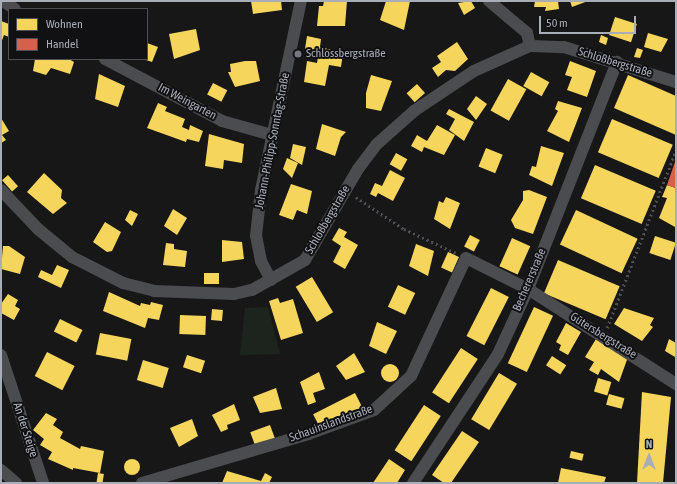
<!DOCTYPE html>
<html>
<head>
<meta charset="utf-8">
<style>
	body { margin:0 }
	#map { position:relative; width:677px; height:484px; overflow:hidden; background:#171717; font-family:"Asap Condensed",sans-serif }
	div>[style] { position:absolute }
	.green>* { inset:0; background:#1d241e }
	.homes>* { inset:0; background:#f6d55c; transform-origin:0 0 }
	.round { border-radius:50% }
	.shops>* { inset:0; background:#d6604d }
	.path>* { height:2.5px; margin-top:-1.25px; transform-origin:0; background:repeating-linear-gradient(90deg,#4d4e52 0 2px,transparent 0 5px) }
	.street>* { height:12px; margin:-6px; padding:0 6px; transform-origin:6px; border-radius:6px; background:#4b4c50 }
	.dots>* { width:11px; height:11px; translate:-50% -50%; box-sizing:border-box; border:2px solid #111113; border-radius:50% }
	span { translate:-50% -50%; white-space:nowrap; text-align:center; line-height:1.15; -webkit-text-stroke:4px #111113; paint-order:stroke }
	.poi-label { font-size:12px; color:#a8adb8 }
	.left { translate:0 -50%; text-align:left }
	.street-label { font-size:12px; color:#a8adb8 }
	.frame { position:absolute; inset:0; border:2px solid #a8adb8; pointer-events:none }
	.legend { position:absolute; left:8px; top:8px; width:140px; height:52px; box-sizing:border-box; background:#111113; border:1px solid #4d4f55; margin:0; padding:5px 7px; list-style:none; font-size:12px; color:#a8adb8 }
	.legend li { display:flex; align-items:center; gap:8px; height:20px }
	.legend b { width:20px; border:1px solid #4d4f55 }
	.north { position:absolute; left:629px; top:436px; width:40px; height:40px; -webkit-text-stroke:3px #111113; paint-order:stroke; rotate:0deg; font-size:11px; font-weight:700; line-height:16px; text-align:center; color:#a8adb8 }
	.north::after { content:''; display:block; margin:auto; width:14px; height:18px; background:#a8adb8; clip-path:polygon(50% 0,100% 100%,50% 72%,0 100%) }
	.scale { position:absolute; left:539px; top:16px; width:97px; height:18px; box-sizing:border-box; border:2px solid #a8adb8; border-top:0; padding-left:5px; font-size:12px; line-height:14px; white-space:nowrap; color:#a8adb8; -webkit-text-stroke:3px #111113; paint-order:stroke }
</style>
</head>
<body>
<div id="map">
	<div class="green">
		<i style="clip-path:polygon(268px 307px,280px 354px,240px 355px,245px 308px)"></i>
	</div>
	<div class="homes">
		<i style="clip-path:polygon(251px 1px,281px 1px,282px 10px,253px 14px)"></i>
		<i style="clip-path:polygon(324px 1px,347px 1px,345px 26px,317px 26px,319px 6px,323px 6px)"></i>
		<i style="clip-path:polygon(386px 1px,410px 1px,404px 30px,380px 20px)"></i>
		<i style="clip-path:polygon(471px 1px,475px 8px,464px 15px,458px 3px)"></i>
		<i style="clip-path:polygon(535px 1px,558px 1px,559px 9px,545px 11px,546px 7px,534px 7px)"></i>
		<i style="clip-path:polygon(570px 1px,588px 1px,572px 7px)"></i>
		<i style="left:615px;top:17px;width:23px;height:19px;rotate:18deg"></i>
		<i style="clip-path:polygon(1px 21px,9px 24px,9px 37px,4px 35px,1px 43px)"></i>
		<i style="clip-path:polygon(196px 29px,200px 50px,174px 59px,169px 34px)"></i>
		<i style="clip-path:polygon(648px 33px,668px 39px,661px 52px,644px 47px)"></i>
		<i style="clip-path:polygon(601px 35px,608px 38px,606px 45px,599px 42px)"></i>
		<i style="clip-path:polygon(307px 36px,321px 39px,320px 47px,343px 53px,341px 67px,329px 65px,325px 86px,304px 82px,307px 61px,317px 63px,319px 51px,305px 49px)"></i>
		<i style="clip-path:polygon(457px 42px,468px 59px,455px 71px,446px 70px,438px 77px,432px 68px,441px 62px,437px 56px)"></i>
		<i style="clip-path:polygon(147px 43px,158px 47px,152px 62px,143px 59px,147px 59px)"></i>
		<i style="clip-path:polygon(637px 48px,643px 50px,640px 58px,634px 57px)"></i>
		<i style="clip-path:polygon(35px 59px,69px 59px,74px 62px,70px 74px,51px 68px,46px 75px,33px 71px)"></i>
		<i style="clip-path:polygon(245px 61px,256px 61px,260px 81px,235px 87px,228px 72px,231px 72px,230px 64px)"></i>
		<i style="clip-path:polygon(570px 61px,596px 71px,587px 97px,567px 90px,572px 77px,565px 75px)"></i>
		<i style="left:531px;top:72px;width:21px;height:16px;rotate:29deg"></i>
		<i style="clip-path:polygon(99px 74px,125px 86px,118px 107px,95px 99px)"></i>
		<i style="clip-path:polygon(371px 75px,392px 81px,381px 111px,366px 108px,366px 93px)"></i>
		<i style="clip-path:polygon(628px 75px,676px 96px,676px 135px,614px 108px)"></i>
		<i style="left:508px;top:79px;width:21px;height:36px;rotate:29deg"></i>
		<i style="left:213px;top:83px;width:16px;height:13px;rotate:27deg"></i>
		<i style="left:417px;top:84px;width:12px;height:14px;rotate:48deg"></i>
		<i style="clip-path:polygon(476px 96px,487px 104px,476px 120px,467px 109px)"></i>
		<i style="clip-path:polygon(558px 101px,582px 108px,569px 142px,547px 131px,558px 111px,555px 109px)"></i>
		<i style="clip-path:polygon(158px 103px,167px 107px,165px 111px,185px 119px,182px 127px,189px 130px,190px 125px,203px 131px,199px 142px,187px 139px,186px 142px,147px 128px)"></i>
		<i style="clip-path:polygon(449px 109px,474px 122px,464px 141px,449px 130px,455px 119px,446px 114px)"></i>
		<i style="clip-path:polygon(1px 118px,9px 131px,2px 135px,6px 140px,1px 143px)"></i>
		<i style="left:612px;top:119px;width:66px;height:36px;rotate:23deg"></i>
		<i style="clip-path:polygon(322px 124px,346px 132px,341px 137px,335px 156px,316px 149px)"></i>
		<i style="clip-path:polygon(437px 125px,455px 135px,444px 155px,424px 147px,422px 152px,411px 146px,417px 135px,427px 141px)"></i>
		<i style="clip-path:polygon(209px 134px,244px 144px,242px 163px,224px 160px,223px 169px,205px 166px)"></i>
		<i style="clip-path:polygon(293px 144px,306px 147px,302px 165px,290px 158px)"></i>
		<i style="clip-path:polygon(541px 146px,564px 153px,552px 186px,529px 175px,532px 166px,536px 167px)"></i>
		<i style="left:486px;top:148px;width:18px;height:20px;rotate:22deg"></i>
		<i style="left:396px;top:153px;width:13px;height:13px;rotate:29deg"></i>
		<i style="clip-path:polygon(287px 158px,298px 163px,292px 178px,283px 169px)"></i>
		<i style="left:595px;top:165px;width:66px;height:36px;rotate:23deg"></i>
		<i style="clip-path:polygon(390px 170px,405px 178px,393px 201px,378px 193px,376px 197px,370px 194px,375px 183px,382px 186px)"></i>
		<i style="clip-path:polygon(44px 173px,62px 190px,61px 198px,67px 203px,53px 214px,27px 192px)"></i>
		<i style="left:8px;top:175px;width:15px;height:8px;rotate:48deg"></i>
		<i style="clip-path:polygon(291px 184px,312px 191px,307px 214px,297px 210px,293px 220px,279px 215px)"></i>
		<i style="clip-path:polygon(667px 185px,676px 188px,675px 227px,659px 218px,667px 198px,662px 197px)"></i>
		<i style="clip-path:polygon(529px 190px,547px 197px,533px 234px,515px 228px,511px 220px,523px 200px,523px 191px)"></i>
		<i style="clip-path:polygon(446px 197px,460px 203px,450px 229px,434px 219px,439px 201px,443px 203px)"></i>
		<i style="clip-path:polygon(173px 209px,187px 218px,177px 235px,164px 226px)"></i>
		<i style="clip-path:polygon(130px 210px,138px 214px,132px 226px,125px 220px)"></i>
		<i style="left:576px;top:210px;width:68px;height:38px;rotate:25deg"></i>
		<i style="clip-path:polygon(105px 222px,121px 232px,112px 251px,107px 252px,93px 242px)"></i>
		<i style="clip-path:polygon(339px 228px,347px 232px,344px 237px,358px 245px,345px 269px,333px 262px,341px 246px,332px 240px)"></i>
		<i style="left:470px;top:235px;width:11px;height:13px;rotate:27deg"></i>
		<i style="left:655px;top:236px;width:22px;height:18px;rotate:18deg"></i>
		<i style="left:512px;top:238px;width:20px;height:31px;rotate:24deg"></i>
		<i style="clip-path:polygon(222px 240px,242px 242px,244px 259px,222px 262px)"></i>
		<i style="clip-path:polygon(166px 243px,174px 244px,174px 249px,187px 251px,185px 267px,163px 265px)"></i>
		<i style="clip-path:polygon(416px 244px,434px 251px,428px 276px,409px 266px)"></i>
		<i style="clip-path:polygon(3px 246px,9px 246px,25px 257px,20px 274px,1px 269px)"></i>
		<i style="left:448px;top:252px;width:12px;height:17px;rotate:24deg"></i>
		<i style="left:558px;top:260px;width:67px;height:36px;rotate:23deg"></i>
		<i style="clip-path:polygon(57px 265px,69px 270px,61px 288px,38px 277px,41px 270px,52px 275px)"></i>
		<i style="left:219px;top:273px;width:11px;height:15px;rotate:90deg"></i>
		<i style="left:312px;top:277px;width:41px;height:19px;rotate:59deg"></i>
		<i style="left:398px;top:285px;width:19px;height:24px;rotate:25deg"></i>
		<i style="left:491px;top:288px;width:20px;height:54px;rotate:27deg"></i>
		<i style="clip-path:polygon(109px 292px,140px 306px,141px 303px,150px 305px,151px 302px,163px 305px,159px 320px,148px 318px,145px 328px,103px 311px)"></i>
		<i style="clip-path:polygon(8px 294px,18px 300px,15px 306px,20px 309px,14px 320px,1px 313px,1px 304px)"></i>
		<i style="clip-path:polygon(278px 298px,280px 303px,293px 299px,303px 333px,281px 340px,269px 301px)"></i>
		<i style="left:534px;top:307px;width:21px;height:62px;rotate:25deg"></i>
		<i style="clip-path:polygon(624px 308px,654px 318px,650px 325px,653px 327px,642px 341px,614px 324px)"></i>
		<i style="left:212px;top:309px;width:11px;height:11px;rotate:5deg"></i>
		<i style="left:180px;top:315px;width:26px;height:19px;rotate:2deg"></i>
		<i style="left:60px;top:319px;width:25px;height:14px;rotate:26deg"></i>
		<i style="clip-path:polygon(377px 322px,397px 331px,386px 354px,369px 346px)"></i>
		<i style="clip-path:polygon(566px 323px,581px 332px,568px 355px,559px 350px,561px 345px,556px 342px)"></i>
		<i style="left:100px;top:333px;width:32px;height:22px;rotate:11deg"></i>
		<i style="clip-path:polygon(596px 339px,628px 357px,619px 382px,601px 369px,598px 375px,589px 370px,594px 362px,585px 357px)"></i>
		<i style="clip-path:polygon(669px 339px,676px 343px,675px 357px,665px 351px)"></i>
		<i style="left:461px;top:348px;width:20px;height:53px;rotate:33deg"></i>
		<i style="left:47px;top:352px;width:31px;height:27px;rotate:27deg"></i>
		<i style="clip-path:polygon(354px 353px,365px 372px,346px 380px,336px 366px)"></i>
		<i style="left:187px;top:355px;width:19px;height:13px;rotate:18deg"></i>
		<i style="left:552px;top:356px;width:17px;height:11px;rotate:33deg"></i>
		<i style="left:143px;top:360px;width:27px;height:21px;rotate:17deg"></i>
		<i class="round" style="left:381px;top:364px;width:18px;height:18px"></i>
		<i style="clip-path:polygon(319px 372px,325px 389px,313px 393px,316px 402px,308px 405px,300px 382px)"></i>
		<i style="left:499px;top:373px;width:21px;height:54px;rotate:31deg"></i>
		<i style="left:598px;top:378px;width:14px;height:14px;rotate:17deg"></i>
		<i style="clip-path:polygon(276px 388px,282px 409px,260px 413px,253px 397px)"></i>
		<i style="clip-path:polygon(642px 392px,671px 397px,663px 483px,637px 483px)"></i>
		<i style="left:355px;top:393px;width:16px;height:47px;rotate:63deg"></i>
		<i style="left:609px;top:394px;width:16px;height:11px;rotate:15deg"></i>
		<i style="clip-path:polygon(234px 404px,240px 420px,227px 425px,228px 429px,221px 432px,212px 415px)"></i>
		<i style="left:424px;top:405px;width:20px;height:54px;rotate:33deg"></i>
		<i style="clip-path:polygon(46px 413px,57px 419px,53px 425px,63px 432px,60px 438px,80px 449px,81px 446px,104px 451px,100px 473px,73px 468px,73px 470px,48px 459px,52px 452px,40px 445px,44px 439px,33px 430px)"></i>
		<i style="clip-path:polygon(192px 419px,198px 436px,179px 447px,170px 428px)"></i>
		<i style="left:270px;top:425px;width:15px;height:21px;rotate:70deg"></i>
		<i style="clip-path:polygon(462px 431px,479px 442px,451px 483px,444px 483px,432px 475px)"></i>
		<i style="left:571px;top:451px;width:13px;height:7px;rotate:13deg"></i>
		<i style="clip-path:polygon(389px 459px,405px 470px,397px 483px,373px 483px)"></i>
		<i class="round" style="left:124px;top:459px;width:16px;height:16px"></i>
		<i style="clip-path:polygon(561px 468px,606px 477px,604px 483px,558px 483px)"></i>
		<i style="clip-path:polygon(227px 471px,261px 481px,265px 473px,272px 477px,269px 483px,222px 483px)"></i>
		<i style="left:98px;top:473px;width:6px;height:10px;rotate:9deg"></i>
	</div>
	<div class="shops">
		<i style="clip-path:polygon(676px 159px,676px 188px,667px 185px)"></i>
	</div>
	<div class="path">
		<i style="left:356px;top:197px;width:58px;rotate:33.7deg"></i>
		<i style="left:404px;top:229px;width:57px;rotate:24.8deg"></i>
		<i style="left:607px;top:328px;width:191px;rotate:-68.8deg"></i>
	</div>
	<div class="street">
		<i style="left:3px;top:1px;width:14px;rotate:34deg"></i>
		<i style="left:489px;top:1px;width:50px;rotate:40.1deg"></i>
		<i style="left:527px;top:33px;width:13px;rotate:77deg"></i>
		<i style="left:105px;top:59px;width:132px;rotate:27.9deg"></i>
		<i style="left:222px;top:121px;width:52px;rotate:15.6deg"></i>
		<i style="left:1px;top:190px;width:54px;rotate:46.5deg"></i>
		<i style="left:38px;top:229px;width:44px;rotate:39.5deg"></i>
		<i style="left:72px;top:257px;width:57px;rotate:27deg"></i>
		<i style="left:123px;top:283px;width:32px;rotate:14deg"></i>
		<i style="left:154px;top:291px;width:80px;rotate:2.1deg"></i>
		<i style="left:234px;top:294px;width:18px;rotate:-13deg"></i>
		<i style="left:252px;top:290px;width:61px;rotate:-29.5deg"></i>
		<i style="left:305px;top:260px;width:105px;rotate:-59.8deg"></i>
		<i style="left:358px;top:169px;width:31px;rotate:-53deg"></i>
		<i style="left:377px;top:144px;width:50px;rotate:-41.7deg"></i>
		<i style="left:414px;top:111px;width:72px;rotate:-33.7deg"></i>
		<i style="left:474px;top:71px;width:61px;rotate:-24.1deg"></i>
		<i style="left:530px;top:46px;width:34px;rotate:2deg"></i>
		<i style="left:564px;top:47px;width:117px;rotate:17.4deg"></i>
		<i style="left:271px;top:280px;width:21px;rotate:-118deg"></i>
		<i style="left:261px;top:261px;width:25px;rotate:-101deg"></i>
		<i style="left:256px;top:236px;width:46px;rotate:-83.8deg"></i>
		<i style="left:261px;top:190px;width:193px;rotate:-78.1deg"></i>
		<i style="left:1px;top:355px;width:135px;rotate:71.8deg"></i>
		<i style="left:1px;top:470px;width:20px;rotate:41deg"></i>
		<i style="left:142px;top:483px;width:173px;rotate:-16.4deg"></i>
		<i style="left:308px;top:434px;width:70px;rotate:-20deg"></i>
		<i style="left:374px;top:410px;width:50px;rotate:-42.6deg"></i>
		<i style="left:411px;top:376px;width:130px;rotate:-65deg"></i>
		<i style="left:466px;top:258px;width:69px;rotate:26.6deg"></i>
		<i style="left:528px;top:289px;width:176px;rotate:32.7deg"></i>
		<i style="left:413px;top:483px;width:154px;rotate:-56.6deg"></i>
		<i style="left:498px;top:354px;width:72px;rotate:-65.2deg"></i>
		<i style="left:528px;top:289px;width:244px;rotate:-68.6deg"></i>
	</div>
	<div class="dots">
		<i style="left:298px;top:54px;background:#757880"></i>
	</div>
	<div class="poi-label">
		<span class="left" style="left:306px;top:54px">Schlossbergstraße</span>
	</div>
	<div class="street-label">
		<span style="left:615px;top:63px;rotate:17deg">Schloßbergstraße</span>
		<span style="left:187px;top:102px;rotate:28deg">Im Weingarten</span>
		<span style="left:273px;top:141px;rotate:-79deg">Johann-Philipp-Sonntag-Straße</span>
		<span style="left:328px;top:220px;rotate:-60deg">Schloßbergstraße</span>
		<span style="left:530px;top:280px;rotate:-67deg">Bechererstraße</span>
		<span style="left:603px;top:336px;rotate:32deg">Gütersbergstraße</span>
		<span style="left:331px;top:424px;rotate:-20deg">Schauinslandstraße</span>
		<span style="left:25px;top:430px;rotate:72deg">An der Steige</span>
	</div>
	<div class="frame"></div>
	<ul class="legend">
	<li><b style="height:11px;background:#f6d55c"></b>Wohnen</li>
	<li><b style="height:11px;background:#d6604d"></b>Handel</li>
	</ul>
	<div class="north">N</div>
	<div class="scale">50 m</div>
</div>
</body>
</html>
